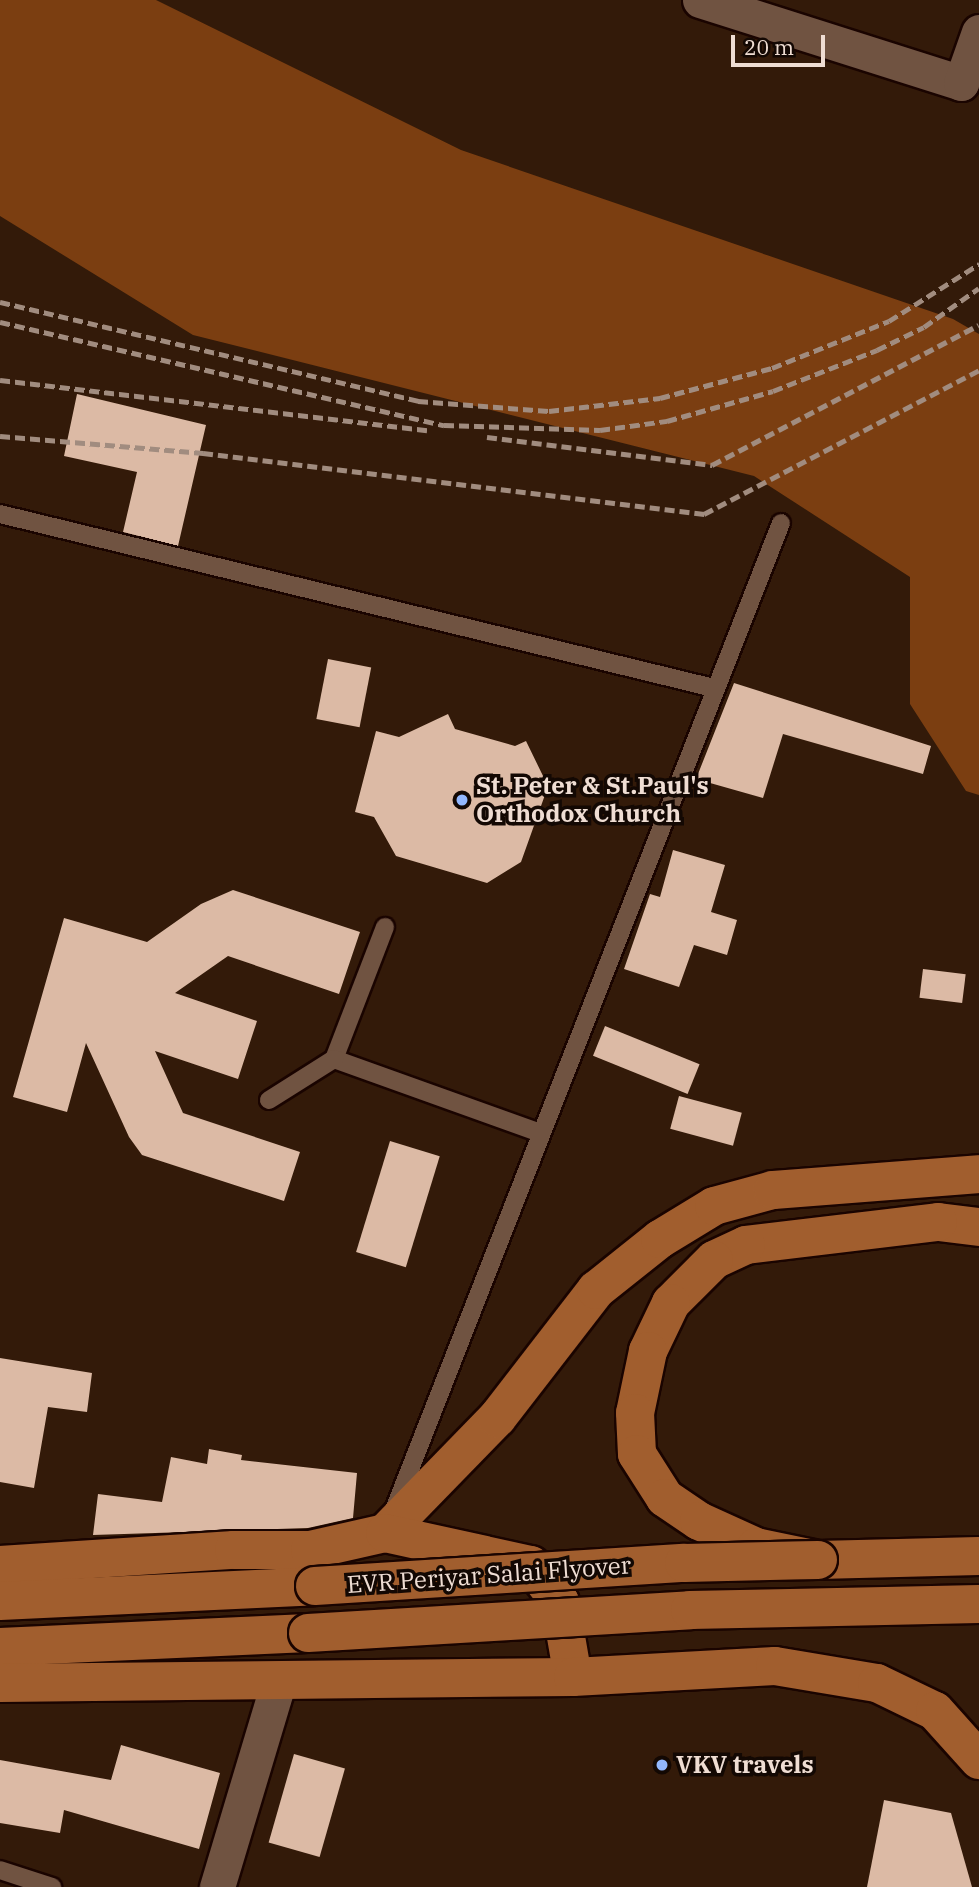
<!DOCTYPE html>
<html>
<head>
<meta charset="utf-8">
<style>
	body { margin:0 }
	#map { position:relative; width:979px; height:1887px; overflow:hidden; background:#331a09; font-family:"IBM Plex Serif",serif }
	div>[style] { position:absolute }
	.water>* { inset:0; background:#7b3e11 }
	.building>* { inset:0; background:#dcbaa5; transform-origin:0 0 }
	.roads { filter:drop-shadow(2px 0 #1a0400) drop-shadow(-2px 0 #1a0400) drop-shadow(0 2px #1a0400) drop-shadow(0 -2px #1a0400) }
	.service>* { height:18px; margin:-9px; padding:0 9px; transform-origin:9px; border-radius:9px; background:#705341 }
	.minor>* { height:35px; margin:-17.5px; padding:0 17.5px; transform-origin:17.5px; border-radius:17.5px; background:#705341 }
	.primary>* { height:38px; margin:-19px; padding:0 19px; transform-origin:19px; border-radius:19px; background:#a15e2e }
	.rail>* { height:5px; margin-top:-2.5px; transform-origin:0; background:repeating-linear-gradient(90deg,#a18c7f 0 10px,transparent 0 15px) }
	.bridges { filter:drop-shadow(2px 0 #1a0400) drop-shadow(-2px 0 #1a0400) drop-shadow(0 2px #1a0400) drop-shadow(0 -2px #1a0400) }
	.primary-bridge>* { height:38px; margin:-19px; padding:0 19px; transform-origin:19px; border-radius:19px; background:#a15e2e }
	.dots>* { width:19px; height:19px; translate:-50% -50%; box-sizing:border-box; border:4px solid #130803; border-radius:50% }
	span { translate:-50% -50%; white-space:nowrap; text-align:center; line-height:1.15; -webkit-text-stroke:7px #130803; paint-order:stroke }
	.poi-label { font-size:24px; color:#efddd3; font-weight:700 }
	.left { translate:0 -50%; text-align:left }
	.street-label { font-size:24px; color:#efddd3 }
	.scale { position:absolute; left:731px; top:35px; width:94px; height:32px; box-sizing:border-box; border:4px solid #efddd3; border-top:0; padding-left:9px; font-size:21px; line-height:24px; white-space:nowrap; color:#efddd3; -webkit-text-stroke:5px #130803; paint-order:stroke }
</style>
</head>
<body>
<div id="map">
	<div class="water">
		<i style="clip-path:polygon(0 0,156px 0,461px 150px,953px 319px,979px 334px,979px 795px,966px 791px,910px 704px,910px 577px,754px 476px,193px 335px,0 216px)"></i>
	</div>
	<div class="building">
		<i style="clip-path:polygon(77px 394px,206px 425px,178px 546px,123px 532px,137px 472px,64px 456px)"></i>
		<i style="left:328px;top:659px;width:44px;height:61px;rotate:11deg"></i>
		<i style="clip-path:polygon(734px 683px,931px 746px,923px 774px,783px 734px,763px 798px,696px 779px)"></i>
		<i style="clip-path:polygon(448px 714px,455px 729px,515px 746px,526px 741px,544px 778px,541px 786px,546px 792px,521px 862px,487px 883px,396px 856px,374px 817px,355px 812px,376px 731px,399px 737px)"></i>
		<i style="clip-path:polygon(673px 850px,725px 865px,711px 912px,737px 920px,727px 955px,694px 945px,679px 987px,624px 969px,650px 894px,660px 897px)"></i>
		<i style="clip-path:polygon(233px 890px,360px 932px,339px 994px,228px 956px,175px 993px,257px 1021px,238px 1079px,155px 1051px,183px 1113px,300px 1152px,284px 1201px,142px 1155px,129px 1137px,86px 1043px,67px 1112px,13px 1097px,64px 918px,147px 942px,201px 904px)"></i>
		<i style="left:923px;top:969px;width:43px;height:29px;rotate:7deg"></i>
		<i style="left:605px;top:1026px;width:102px;height:32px;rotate:22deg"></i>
		<i style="left:679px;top:1096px;width:65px;height:34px;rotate:15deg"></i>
		<i style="left:390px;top:1141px;width:52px;height:116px;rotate:17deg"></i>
		<i style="clip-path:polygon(0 1358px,92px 1373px,87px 1412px,48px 1407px,34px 1488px,0 1482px)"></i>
		<i style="clip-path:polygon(209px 1449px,242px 1455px,241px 1460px,357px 1473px,353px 1518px,308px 1528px,93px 1535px,98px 1494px,162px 1502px,171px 1457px,207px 1464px)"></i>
		<i style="clip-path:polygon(121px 1745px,220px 1773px,199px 1849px,64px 1810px,60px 1833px,0 1823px,0 1760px,111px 1780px)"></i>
		<i style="left:294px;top:1754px;width:53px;height:92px;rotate:16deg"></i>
		<i style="clip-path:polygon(884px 1800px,951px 1813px,972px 1887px,867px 1887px)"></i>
	</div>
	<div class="roads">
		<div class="service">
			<i style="left:0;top:514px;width:735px;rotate:13.7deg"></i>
			<i style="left:385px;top:927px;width:142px;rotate:111.1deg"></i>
			<i style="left:334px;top:1059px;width:220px;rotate:19.7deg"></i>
			<i style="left:269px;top:1100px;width:77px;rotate:-32.2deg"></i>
			<i style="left:394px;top:1510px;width:1060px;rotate:-68.59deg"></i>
			<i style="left:0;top:1870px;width:55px;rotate:18.1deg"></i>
		</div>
		<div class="minor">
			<i style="left:700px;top:0;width:274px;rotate:17.6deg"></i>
			<i style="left:961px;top:83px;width:54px;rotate:-70.6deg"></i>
			<i style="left:217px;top:1887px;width:216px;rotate:-73.3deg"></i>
		</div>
		<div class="primary">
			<i style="left:979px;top:1227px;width:41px;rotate:-173deg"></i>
			<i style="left:938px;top:1222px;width:193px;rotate:173.2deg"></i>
			<i style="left:746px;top:1245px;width:35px;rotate:155deg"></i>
			<i style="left:714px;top:1260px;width:61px;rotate:135deg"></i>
			<i style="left:671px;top:1303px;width:53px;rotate:115.6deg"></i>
			<i style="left:648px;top:1351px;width:63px;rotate:101.8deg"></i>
			<i style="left:635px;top:1413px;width:41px;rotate:87.2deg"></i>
			<i style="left:637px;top:1454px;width:52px;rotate:57.5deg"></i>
			<i style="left:665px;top:1498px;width:41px;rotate:34.1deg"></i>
			<i style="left:699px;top:1521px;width:63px;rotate:24.5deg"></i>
			<i style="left:756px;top:1547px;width:63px;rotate:11.8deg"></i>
			<i style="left:818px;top:1560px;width:161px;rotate:-1.4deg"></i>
			<i style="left:385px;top:1533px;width:161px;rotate:-45.8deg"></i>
			<i style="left:497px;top:1418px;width:162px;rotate:-52.3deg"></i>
			<i style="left:596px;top:1290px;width:82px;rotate:-38.6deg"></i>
			<i style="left:660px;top:1239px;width:63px;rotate:-31.4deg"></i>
			<i style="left:714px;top:1206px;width:61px;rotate:-15.2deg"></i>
			<i style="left:773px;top:1190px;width:207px;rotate:-4.4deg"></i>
			<i style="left:0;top:1565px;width:234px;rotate:-3.7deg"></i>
			<i style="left:234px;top:1550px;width:76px"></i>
			<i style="left:310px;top:1550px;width:77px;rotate:-12.8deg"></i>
			<i style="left:385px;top:1533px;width:149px;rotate:12.4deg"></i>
			<i style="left:531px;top:1565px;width:47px;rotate:51.9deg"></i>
			<i style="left:560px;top:1602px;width:76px;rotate:80.2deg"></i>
			<i style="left:0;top:1601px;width:315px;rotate:-2.7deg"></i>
			<i style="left:0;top:1647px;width:308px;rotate:-2.6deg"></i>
			<i style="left:0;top:1683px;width:573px;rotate:-0.6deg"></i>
			<i style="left:573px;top:1677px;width:202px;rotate:-3.1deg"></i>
			<i style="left:775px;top:1666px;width:103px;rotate:9.5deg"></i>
			<i style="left:877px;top:1683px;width:64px;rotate:25.8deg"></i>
			<i style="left:935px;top:1711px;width:66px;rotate:48.1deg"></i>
		</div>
	</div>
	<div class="rail">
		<i style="left:0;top:302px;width:430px;rotate:13.3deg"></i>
		<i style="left:418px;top:401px;width:131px;rotate:4.4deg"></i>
		<i style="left:549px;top:411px;width:112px;rotate:-6.7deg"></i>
		<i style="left:660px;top:398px;width:116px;rotate:-15deg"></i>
		<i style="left:772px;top:368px;width:126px;rotate:-21.9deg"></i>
		<i style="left:889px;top:321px;width:107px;rotate:-32.3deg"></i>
		<i style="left:0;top:322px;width:456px;rotate:13.1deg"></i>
		<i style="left:444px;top:425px;width:156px;rotate:1.8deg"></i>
		<i style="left:600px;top:430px;width:68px;rotate:-7.7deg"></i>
		<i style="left:667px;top:421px;width:110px;rotate:-15.8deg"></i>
		<i style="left:773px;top:391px;width:112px;rotate:-21.5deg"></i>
		<i style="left:877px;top:350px;width:52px;rotate:-26.1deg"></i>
		<i style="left:924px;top:327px;width:67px;rotate:-35.3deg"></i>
		<i style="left:0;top:380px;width:430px;rotate:6.7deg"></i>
		<i style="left:0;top:436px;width:204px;rotate:4.8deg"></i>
		<i style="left:203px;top:453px;width:505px;rotate:6.94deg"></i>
		<i style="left:704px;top:514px;width:310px;rotate:-27.6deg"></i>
		<i style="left:487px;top:437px;width:227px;rotate:7.1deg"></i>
		<i style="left:712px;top:465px;width:301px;rotate:-27.7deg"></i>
	</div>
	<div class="bridges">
		<div class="primary-bridge">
			<i style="left:315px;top:1586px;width:370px;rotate:-3.6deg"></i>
			<i style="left:684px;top:1563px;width:134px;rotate:-1.3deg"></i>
			<i style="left:308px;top:1633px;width:383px;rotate:-3.4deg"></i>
			<i style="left:690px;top:1610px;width:289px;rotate:-1.2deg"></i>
		</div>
	</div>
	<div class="dots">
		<i style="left:462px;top:800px;background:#92b7fd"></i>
		<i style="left:662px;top:1765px;background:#92b7fd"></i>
	</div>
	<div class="poi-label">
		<span class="left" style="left:476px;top:800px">St. Peter &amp; St.Paul's<br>Orthodox Church</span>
		<span class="left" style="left:676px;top:1765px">VKV travels</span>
	</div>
	<div class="street-label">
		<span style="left:489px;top:1575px;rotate:-4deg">EVR Periyar Salai Flyover</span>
	</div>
	<div class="scale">20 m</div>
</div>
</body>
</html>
